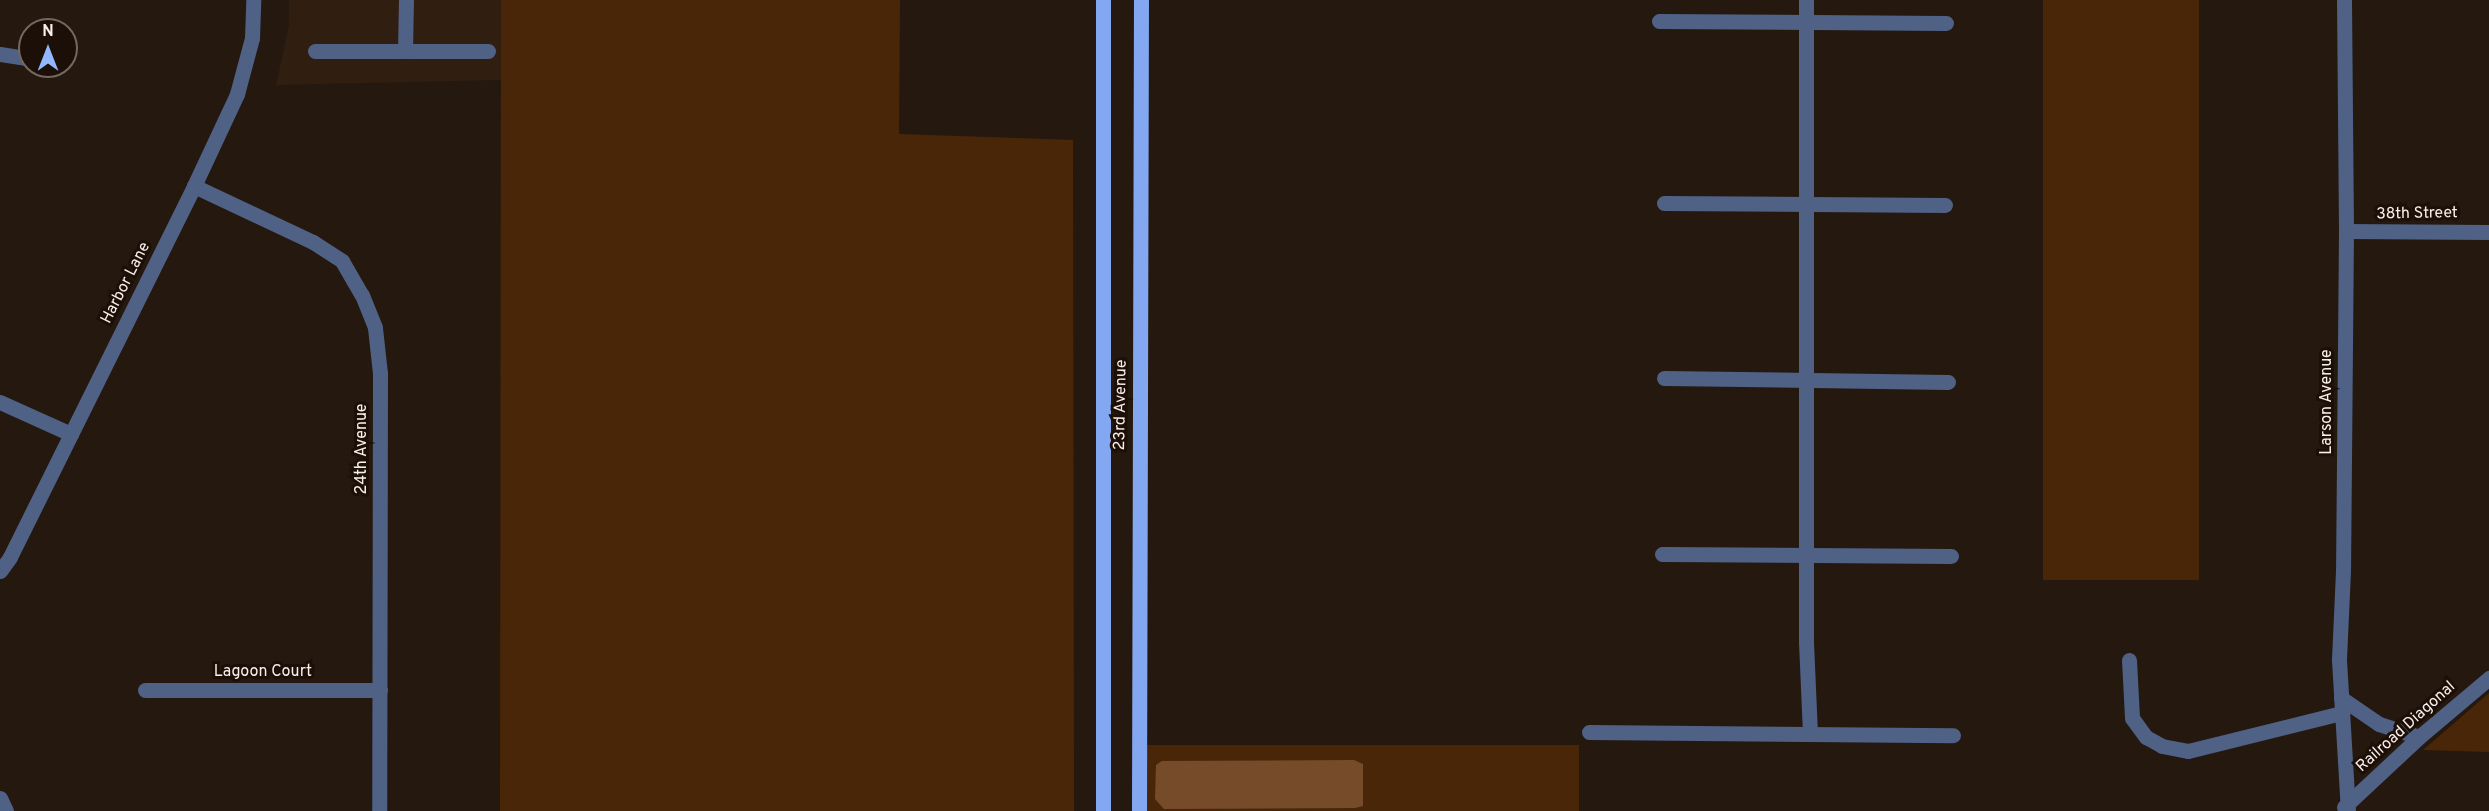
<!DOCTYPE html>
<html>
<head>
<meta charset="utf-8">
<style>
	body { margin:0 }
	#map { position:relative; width:2489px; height:811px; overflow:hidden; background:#25180f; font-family:Overpass,sans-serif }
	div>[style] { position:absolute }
	.built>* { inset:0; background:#301e10 }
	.green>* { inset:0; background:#4a2608; transform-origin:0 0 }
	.water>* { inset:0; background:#764b2a }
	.minor>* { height:15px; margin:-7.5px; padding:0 7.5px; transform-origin:7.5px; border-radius:7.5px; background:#4f6185 }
	.major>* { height:15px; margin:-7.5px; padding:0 7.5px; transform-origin:7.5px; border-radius:7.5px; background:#83a8f1 }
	span { translate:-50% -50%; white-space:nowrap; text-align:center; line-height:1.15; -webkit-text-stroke:6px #1c0f07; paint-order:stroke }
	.street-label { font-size:16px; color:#f9efe9 }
	.north { position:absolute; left:18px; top:18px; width:60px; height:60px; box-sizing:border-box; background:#1c0f07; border:2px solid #746961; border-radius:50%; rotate:0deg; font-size:16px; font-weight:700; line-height:24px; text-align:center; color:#f9efe9 }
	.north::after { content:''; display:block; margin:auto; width:21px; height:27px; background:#93b7fd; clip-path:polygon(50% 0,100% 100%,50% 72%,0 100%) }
</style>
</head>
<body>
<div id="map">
	<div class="built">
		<i style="clip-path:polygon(289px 0,501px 0,501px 80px,276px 85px,289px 25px)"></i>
	</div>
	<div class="green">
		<i style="clip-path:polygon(501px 0,900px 0,899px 134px,1073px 140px,1074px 811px,500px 811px)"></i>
		<i style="left:2043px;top:0;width:156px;height:580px"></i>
		<i style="clip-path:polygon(2489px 693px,2489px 752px,2423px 750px)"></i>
		<i style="left:1139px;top:745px;width:440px;height:66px"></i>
	</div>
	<div class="water">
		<i style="clip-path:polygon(1354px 760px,1363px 764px,1363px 806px,1355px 808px,1164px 809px,1155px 799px,1156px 765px,1162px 761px)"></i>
	</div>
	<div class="minor">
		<i style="left:1806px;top:0;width:642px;rotate:90deg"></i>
		<i style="left:1806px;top:642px;width:92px;rotate:87.5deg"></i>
		<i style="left:2344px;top:0;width:231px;rotate:89.5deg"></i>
		<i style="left:2346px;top:231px;width:340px;rotate:90.5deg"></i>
		<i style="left:2343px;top:571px;width:89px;rotate:92.6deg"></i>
		<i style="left:2339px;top:660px;width:151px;rotate:86.6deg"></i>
		<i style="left:1659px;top:21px;width:287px;rotate:0.4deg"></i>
		<i style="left:315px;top:51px;width:173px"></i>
		<i style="left:405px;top:51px;width:51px;rotate:-88.9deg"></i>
		<i style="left:0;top:54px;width:30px;rotate:9deg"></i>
		<i style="left:194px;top:186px;width:132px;rotate:25.2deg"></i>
		<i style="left:313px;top:242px;width:35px;rotate:33deg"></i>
		<i style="left:342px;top:261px;width:39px;rotate:60deg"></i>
		<i style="left:362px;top:295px;width:35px;rotate:68deg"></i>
		<i style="left:375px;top:328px;width:45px;rotate:83.7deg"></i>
		<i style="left:380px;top:373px;width:438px;rotate:90.1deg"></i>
		<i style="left:1664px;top:203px;width:281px;rotate:0.4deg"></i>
		<i style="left:2346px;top:231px;width:143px;rotate:0.4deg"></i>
		<i style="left:1664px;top:378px;width:284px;rotate:0.8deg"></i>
		<i style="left:0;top:402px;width:78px;rotate:24.3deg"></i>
		<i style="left:1662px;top:554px;width:289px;rotate:0.4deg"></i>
		<i style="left:0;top:571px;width:17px;rotate:-54deg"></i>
		<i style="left:10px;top:557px;width:414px;rotate:-63.6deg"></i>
		<i style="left:194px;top:186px;width:102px;rotate:-64.9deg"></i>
		<i style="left:237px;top:94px;width:58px;rotate:-75deg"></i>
		<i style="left:252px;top:38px;width:38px;rotate:-88deg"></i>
		<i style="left:2129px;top:660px;width:58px;rotate:87deg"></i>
		<i style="left:2132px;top:718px;width:24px;rotate:54deg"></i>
		<i style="left:2146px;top:737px;width:18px;rotate:29deg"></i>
		<i style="left:2162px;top:746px;width:26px;rotate:11deg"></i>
		<i style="left:2188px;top:751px;width:159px;rotate:-13.9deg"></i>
		<i style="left:145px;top:690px;width:235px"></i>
		<i style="left:2341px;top:698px;width:46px;rotate:34.4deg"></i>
		<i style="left:2379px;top:724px;width:42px;rotate:18deg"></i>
		<i style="left:1589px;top:732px;width:364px;rotate:0.5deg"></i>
		<i style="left:0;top:798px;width:14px;rotate:65deg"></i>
		<i style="left:2344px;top:807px;width:103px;rotate:-43deg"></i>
		<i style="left:2419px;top:737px;width:92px;rotate:-40.1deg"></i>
	</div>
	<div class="major">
		<i style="left:1103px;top:811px;width:811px;rotate:-90deg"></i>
		<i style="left:1139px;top:811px;width:811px;rotate:-89.86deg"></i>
	</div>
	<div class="street-label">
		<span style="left:2417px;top:214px;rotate:-1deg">38th Street</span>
		<span style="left:126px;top:283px;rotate:-63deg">Harbor Lane</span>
		<span style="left:2327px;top:402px;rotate:-90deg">Larson Avenue</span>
		<span style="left:1121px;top:405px;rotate:-89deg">23rd Avenue</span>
		<span style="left:362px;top:449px;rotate:-90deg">24th Avenue</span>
		<span style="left:263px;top:672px">Lagoon Court</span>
		<span style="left:2406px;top:727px;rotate:-42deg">Railroad Diagonal</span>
	</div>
	<div class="north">N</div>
</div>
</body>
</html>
